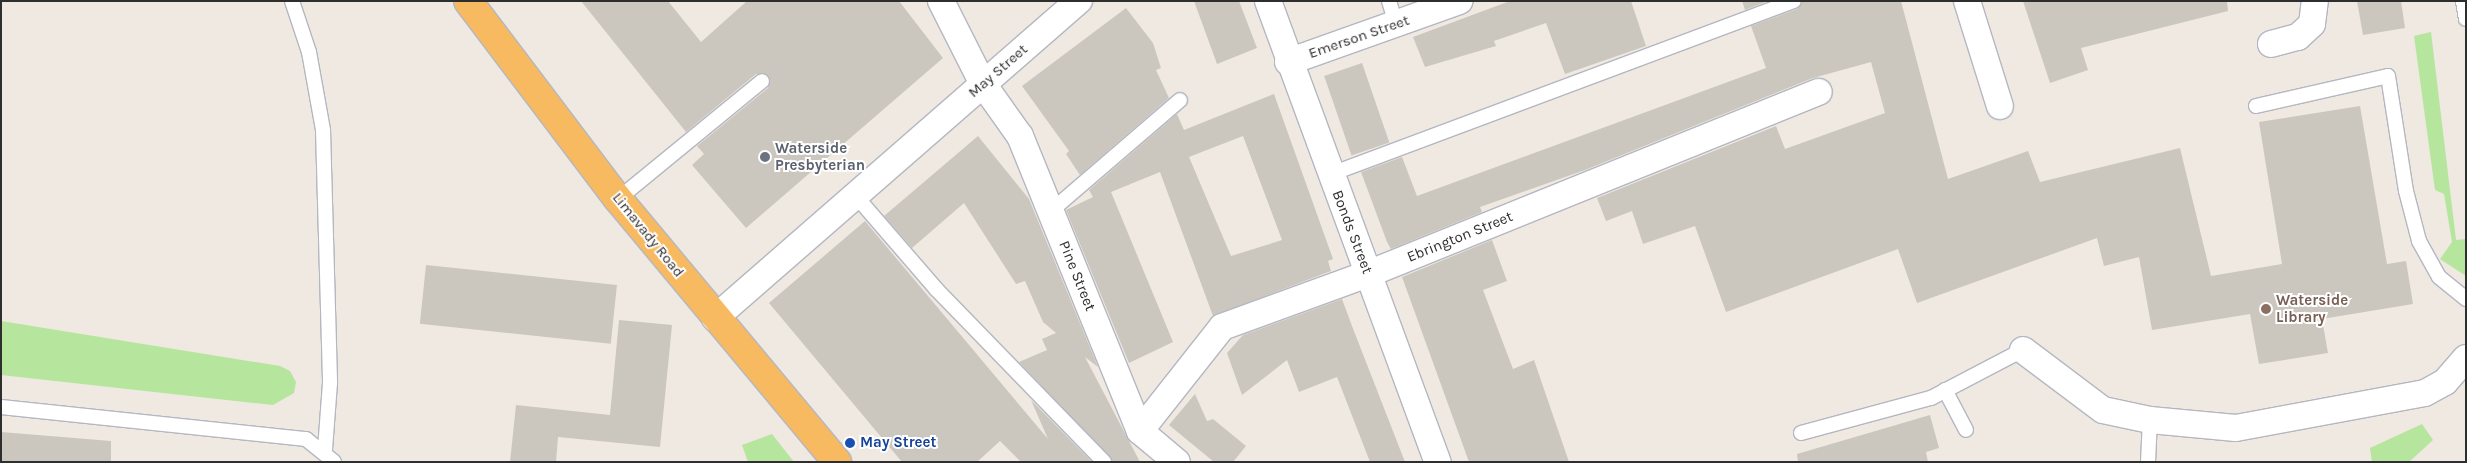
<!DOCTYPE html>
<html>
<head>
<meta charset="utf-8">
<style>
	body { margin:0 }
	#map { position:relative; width:2467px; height:463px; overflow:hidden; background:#efe9e1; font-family:Karla,sans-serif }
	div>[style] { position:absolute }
	.green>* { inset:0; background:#b6e59e }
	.building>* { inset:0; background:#cbc7bf; transform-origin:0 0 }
	.roads { filter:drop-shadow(1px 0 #b4b7c1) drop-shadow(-1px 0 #b4b7c1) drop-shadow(0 1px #b4b7c1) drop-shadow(0 -1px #b4b7c1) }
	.service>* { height:14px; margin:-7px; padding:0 7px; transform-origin:7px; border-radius:7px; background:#fff }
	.minor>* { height:26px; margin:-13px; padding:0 13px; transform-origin:13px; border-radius:13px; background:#fff }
	.trunk>* { height:28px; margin:-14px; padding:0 14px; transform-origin:14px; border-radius:14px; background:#f8ba60 }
	.dots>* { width:14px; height:14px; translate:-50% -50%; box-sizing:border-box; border:2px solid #fff; border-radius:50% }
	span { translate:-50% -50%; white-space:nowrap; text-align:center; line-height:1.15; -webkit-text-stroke:4px #fff; paint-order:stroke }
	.street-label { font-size:15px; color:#2e2e2e }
	.worship-label { font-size:15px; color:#5b616d; font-weight:700 }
	.left { translate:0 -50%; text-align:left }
	.education-label { font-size:15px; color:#785e54; font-weight:700 }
	.transit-label { font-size:15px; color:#164399; font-weight:700 }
	.frame { position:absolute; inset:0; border:2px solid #2e2e2e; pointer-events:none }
</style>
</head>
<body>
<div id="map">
	<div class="green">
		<i style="clip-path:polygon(2431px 32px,2456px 240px,2466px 239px,2466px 276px,2440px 259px,2452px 242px,2444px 194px,2435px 190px,2414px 36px)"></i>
		<i style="clip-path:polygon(1px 321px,280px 366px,290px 371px,296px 382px,294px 393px,273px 405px,1px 375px)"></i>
		<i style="clip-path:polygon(2422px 424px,2433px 440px,2409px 462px,2372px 462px,2370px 448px)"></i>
		<i style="clip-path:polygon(772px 434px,794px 462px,748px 462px,742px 445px)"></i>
	</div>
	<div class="building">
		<i style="clip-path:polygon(581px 1px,668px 1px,701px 42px,747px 1px,899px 1px,943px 58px,746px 228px,692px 165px,704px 154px,697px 146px,768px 88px,769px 76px,756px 74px,686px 132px)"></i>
		<i style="clip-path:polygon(1194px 1px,1239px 1px,1257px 48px,1217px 64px)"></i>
		<i style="clip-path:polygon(1510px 1px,1631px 1px,1646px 46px,1565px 74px,1546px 23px,1494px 41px,1496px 46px,1425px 67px,1413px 37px)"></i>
		<i style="clip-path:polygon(1742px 1px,1768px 1px,1745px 10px)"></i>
		<i style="clip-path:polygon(1803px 1px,1901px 1px,1948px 179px,2028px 151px,2040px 182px,2180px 148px,2211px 276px,2282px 264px,2259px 122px,2360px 106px,2387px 264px,2406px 261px,2413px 304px,2322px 319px,2328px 353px,2259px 364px,2250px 314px,2152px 330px,2139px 257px,2104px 266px,2097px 238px,1917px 303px,1898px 249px,1726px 312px,1695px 226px,1643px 244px,1632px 211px,1606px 221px,1597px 198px,1776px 126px,1785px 149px,1885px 113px,1871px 62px,1813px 78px,1585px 170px,1480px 207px,1482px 212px,1391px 249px,1387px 242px,1361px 172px,1402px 157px,1417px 196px,1766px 68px,1751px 26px,1797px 9px)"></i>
		<i style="clip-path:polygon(2023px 1px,2227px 1px,2228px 11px,2081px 48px,2088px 70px,2050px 83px)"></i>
		<i style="clip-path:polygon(2357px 1px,2401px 1px,2405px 28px,2363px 35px)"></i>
		<i style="clip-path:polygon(1126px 8px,1153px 43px,1161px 68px,1156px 70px,1169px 98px,1080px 175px,1066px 154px,1069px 151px,1022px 86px)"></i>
		<i style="left:1362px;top:63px;width:84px;height:40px;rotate:71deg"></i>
		<i style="clip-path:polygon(evenodd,1274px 94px,1333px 259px,1328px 261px,1331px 271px,1213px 316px,1160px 172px,1111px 192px,1173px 342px,1129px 363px,1066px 210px,1093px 197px,1089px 190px,1177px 114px,1184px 130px,1274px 94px,1243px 136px,1282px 240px,1231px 256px,1189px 157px,1243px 136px)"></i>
		<i style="clip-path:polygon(978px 136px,1029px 199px,1098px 367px,1085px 357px,1140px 462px,1113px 462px,1019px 362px,1047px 350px,1042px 339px,1056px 333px,1043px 322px,1025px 281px,1016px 284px,964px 203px,912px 248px,884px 216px)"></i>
		<i style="clip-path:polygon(865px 221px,1048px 439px,1031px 400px,1092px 462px,1021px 462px,1000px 441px,977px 462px,902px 462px,769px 303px)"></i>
		<i style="clip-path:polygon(1492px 240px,1507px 281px,1483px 290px,1513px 369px,1534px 360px,1569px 462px,1469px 462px,1402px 277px)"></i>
		<i style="left:426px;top:265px;width:192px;height:59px;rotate:6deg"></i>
		<i style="clip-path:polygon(1342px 299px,1352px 326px,1405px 462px,1370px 462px,1337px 377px,1299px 392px,1287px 360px,1242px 395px,1227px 353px,1243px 335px)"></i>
		<i style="clip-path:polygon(619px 320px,672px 325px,660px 447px,558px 437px,556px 462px,510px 462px,516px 405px,610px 415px)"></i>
		<i style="clip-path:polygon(1195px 394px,1207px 421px,1213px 419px,1246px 446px,1233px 462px,1214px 462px,1169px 425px)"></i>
		<i style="clip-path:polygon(1930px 415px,1939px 448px,1926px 452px,1928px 462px,1798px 462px,1797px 454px)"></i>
		<i style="clip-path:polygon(1px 432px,111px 441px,111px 462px,1px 462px)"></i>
	</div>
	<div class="roads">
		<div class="service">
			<i style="left:292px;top:1px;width:54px;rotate:71.6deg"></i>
			<i style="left:309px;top:52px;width:79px;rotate:79.8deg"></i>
			<i style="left:323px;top:130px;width:253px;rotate:88.4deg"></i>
			<i style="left:330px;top:383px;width:67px;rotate:94.3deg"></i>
			<i style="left:1389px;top:1px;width:24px;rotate:73deg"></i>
			<i style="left:2463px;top:1px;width:18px;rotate:81deg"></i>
			<i style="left:2256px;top:106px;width:135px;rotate:-12.8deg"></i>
			<i style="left:2388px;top:76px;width:116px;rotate:81.1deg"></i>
			<i style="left:2406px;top:191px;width:52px;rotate:75.4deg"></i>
			<i style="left:2419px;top:241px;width:41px;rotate:60.9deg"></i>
			<i style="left:2439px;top:277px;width:35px;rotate:39deg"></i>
			<i style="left:1331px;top:174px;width:494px;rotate:-20.5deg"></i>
			<i style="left:855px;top:195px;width:124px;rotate:49.2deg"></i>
			<i style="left:936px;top:289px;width:241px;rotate:45.8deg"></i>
			<i style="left:618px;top:199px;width:186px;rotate:-39.3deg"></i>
			<i style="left:1051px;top:211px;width:170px;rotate:-40.7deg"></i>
			<i style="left:1945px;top:390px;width:45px;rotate:62.3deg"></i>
			<i style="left:1px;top:407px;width:307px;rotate:6deg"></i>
			<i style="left:306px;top:439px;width:36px;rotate:39deg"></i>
			<i style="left:1801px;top:433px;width:135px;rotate:-15.1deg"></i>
			<i style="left:1931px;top:398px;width:104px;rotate:-27.6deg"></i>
			<i style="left:2148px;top:462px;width:42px;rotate:-87.3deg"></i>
		</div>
		<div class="minor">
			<i style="left:941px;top:1px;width:93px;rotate:63.2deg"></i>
			<i style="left:983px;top:84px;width:64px;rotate:54.6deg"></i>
			<i style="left:1020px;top:136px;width:318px;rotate:67.9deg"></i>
			<i style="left:1140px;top:431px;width:48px;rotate:40deg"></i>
			<i style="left:1268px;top:1px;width:491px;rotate:69.8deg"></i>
			<i style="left:1967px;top:1px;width:110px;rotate:72.6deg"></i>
			<i style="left:2271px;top:44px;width:28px;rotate:-15deg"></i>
			<i style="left:2298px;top:37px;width:19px;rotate:-43deg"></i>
			<i style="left:2312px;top:24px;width:23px;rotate:-83deg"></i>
			<i style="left:1288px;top:62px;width:182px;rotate:-19.6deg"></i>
			<i style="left:715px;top:318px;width:483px;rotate:-41.1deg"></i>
			<i style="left:2023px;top:350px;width:100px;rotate:36.9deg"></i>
			<i style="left:2103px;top:410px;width:48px;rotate:12deg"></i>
			<i style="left:2150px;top:420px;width:86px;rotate:5.3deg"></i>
			<i style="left:2236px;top:428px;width:192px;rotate:-10.5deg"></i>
			<i style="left:2425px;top:393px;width:23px;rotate:-29deg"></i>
			<i style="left:2445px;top:382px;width:32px;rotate:-49deg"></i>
			<i style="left:1140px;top:431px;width:132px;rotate:-51.7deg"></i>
			<i style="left:1222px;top:327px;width:155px;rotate:-20deg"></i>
			<i style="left:1368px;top:274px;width:486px;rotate:-22deg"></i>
		</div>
		<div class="trunk">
			<i style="left:468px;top:1px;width:248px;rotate:52.9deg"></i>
			<i style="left:618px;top:199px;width:342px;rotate:50.2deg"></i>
		</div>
	</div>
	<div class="dots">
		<i style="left:765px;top:157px;background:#6b7280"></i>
		<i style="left:2266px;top:309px;background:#8d6e63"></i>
		<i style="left:850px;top:443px;background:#1a4fb4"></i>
	</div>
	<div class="street-label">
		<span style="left:1359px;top:37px;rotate:-19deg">Emerson Street</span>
		<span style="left:998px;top:71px;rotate:-41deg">May Street</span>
		<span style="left:1352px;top:232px;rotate:69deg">Bonds Street</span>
		<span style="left:648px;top:235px;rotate:51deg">Limavady Road</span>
		<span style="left:1460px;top:237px;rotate:-22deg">Ebrington Street</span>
		<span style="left:1077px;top:276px;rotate:68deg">Pine Street</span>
	</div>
	<div class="worship-label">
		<span class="left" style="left:775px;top:157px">Waterside<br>Presbyterian</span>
	</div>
	<div class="education-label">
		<span class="left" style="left:2276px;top:309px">Waterside<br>Library</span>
	</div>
	<div class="transit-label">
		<span class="left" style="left:860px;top:443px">May Street</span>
	</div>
	<div class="frame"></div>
</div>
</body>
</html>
